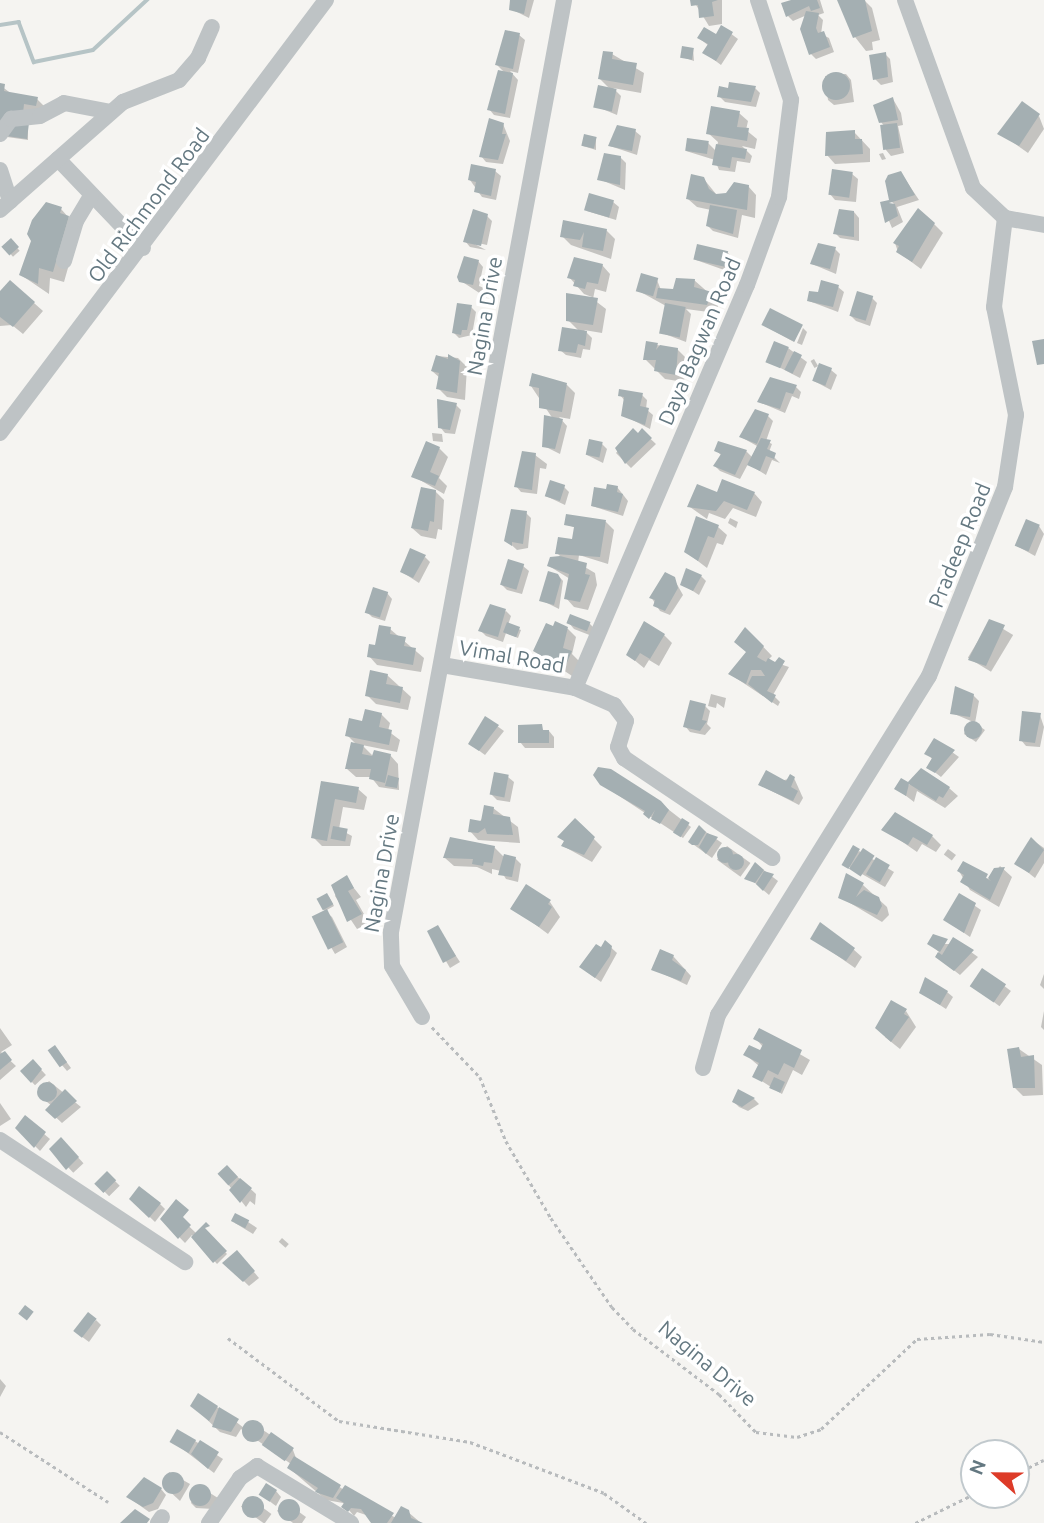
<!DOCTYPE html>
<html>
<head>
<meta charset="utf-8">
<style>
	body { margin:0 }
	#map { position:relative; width:1044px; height:1523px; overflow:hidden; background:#f5f4f1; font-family:Ubuntu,sans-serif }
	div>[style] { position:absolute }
	.shadow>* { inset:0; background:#0003; transform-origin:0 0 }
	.stream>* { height:3.5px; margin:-1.75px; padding:0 1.75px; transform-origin:1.75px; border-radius:1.75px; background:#b6c4c6 }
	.building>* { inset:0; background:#a4afb2; transform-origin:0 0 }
	.round { border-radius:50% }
	.path>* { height:2.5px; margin-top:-1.25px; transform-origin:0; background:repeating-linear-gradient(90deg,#b8bbbd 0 3.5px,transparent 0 7px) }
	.minor>* { height:16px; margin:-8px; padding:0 8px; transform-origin:8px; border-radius:8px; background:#bec3c5 }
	span { translate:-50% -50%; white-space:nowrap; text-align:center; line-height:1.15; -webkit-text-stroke:7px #fff; paint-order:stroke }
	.street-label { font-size:21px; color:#647881 }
	.north { position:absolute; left:960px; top:1439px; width:70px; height:70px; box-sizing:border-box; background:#fff; border:2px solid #c1c9cd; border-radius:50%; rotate:291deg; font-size:19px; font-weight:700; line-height:28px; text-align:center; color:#647881 }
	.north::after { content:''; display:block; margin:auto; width:24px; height:32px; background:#dd3b28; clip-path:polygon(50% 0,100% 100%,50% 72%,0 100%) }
</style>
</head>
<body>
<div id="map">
	<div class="shadow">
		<i style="clip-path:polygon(514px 0,534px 0,529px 18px,511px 9px)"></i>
		<i style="clip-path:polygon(693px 0,722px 0,722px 24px,709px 26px)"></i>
		<i style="clip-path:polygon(796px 0,820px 0,824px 13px,818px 15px,823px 20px,821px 34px,829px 38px,834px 52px,816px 59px,811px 54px,807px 15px,793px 21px,788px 16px)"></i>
		<i style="clip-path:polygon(841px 0,864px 0,872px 8px,880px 40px,872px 42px,873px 50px,866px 51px,855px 37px)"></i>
		<i style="clip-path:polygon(722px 27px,738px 39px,721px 65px,705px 53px,709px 46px,699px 38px,716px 36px)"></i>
		<i style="clip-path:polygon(519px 35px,525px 40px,518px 73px,510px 71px,518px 80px,510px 118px,494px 115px,489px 109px,505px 73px,497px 65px)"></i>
		<i style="clip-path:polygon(693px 49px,694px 61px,682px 57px)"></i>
		<i style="clip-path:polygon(612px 54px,644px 73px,641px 93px,613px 88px,621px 96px,617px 115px,595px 106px,611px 90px,599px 78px)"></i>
		<i style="clip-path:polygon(885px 54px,890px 59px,893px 82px,881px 85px,875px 79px)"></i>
		<i style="clip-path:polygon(846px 74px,851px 80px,854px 102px,834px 105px,828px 100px,825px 76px)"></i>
		<i style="clip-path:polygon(0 85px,13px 95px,37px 99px,48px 110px,28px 125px,28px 140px,0 136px)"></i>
		<i style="clip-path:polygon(755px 88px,760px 93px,756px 107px,725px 102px,719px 96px)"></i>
		<i style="clip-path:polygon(893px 99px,901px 113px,903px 125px,898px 126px,904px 153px,891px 156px,886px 150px,885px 127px,881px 122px)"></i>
		<i style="clip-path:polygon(739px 113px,748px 121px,746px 130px,757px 139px,755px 149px,742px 146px,752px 156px,750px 163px,737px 161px,735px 172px,719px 170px,715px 160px,686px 151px,708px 143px,716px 151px,718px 142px,708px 133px)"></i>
		<i style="clip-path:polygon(1039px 116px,1044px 129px,1028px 153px,1000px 133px)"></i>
		<i style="clip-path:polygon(503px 124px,510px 141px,503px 164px,486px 162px,481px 156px)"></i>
		<i style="clip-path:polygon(635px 131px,641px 136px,637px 155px,610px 146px)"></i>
		<i style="clip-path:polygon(854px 132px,870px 149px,870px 162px,835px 164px,827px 155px)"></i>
		<i style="clip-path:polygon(596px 138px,596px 150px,583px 146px)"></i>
		<i style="clip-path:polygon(883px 153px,886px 159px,882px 160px,879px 154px)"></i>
		<i style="clip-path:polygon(620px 157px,626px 163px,625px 190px,599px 179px)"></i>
		<i style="clip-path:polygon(495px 171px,501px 176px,496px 200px,482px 197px,470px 180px)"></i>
		<i style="clip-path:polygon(901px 173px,919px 200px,897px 207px,903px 222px,892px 228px,882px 204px,895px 205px,892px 202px)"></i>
		<i style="clip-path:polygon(852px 174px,858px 179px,856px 202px,835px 200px,830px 194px)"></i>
		<i style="clip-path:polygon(703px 178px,716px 194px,727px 195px,748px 186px,756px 195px,755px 218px,742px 215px,738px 238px,713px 231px,708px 226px,711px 210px,697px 207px,688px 199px)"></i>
		<i style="clip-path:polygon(613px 202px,619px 207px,616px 220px,587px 211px)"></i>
		<i style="clip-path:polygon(61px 209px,79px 229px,64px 282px,50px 278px,49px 294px,21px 275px)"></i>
		<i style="clip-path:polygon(854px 212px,859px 218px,859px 241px,840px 238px,835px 233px)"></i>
		<i style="clip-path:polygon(487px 216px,492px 221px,487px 245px,469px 241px,486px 250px,470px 247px,465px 241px)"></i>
		<i style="clip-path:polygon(565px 222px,606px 230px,615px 239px,611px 259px,571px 245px,562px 236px)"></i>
		<i style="clip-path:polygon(934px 224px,943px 233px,921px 269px,898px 252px,895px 243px)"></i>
		<i style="left:11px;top:241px;width:13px;height:9px;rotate:48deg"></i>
		<i style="clip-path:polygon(835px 249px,840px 254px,836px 274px,812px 264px)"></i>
		<i style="clip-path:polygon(727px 252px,733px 258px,727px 271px,696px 260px)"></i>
		<i style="clip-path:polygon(478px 261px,483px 267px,479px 286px,489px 290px,487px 298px,461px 281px)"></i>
		<i style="clip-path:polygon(602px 265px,610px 274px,606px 292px,595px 289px,593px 299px,606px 309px,602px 333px,584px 330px,592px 338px,590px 350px,583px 349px,581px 358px,566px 355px,560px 350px,579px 331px,568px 320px,592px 297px,584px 294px,569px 277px)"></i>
		<i style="clip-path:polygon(657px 280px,661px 290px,675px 291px,694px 280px,719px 302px,716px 313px,686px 309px,691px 314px,686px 342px,662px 333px,666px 306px,637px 290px)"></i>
		<i style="clip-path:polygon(838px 287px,844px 292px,838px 312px,809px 301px)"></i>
		<i style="clip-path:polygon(0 293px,34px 303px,43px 311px,23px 334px,12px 325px,0 326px)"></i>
		<i style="clip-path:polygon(872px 298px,877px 303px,870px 326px,856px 321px,851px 316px)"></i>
		<i style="clip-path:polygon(471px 307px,476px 312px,472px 335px,459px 338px,454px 333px)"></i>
		<i style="clip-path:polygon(765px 326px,800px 326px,794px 342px)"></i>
		<i style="clip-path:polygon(803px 328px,807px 332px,802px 345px,797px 343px)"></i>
		<i style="clip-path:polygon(657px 345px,677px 349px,686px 358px,684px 382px,665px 379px,645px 359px)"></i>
		<i style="clip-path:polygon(788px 348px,807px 362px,800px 378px,767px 361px)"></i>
		<i style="clip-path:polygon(437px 356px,458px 358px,467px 367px,465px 400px,447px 397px,438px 388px,440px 378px,432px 371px)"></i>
		<i style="left:814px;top:359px;width:8px;height:4px;rotate:60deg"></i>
		<i style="clip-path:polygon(831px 370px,837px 375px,831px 390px,814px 381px)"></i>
		<i style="clip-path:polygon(567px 385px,575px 393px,570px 419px,559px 417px,567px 426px,560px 454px,544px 446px,553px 419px,531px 386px)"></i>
		<i style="clip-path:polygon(796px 387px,801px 392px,799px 399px,792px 396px,785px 413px,759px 402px)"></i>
		<i style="clip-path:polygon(620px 395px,642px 395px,647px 400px,646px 409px,653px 415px,650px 429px,623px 415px,625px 401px)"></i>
		<i style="clip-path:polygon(456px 405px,461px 410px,455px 434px,445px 433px,440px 427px)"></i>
		<i style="clip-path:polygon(768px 416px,773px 421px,766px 441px,772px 444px,769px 452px,780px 463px,772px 460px,766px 475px,748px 464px,740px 479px,720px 471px,715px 466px,722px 456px,716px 450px,746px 451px,752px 457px,757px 446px,741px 437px)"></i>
		<i style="clip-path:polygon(633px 431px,638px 436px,642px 431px,656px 444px,631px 468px,616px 453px)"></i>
		<i style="clip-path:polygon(432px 433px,442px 434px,443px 442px,433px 441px)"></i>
		<i style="clip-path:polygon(602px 444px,607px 449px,603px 463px,587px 455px)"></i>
		<i style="clip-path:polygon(439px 448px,448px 457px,439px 478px,447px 486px,444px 494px,413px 476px)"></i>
		<i style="clip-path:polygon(535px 455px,547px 464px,546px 469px,540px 468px,537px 494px,521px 492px,516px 486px)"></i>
		<i style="clip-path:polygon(564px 487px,569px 492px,565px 505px,546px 496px)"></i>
		<i style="clip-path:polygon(617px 487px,628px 501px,623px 516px,592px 506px)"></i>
		<i style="clip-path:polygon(434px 490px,444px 500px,442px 530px,438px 529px,436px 539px,421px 536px,412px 528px)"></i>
		<i style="clip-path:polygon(754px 493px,762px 502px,756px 517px,733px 508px,725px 519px,709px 513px,707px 519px,690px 507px,718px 494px)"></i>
		<i style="clip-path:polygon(526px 513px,531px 518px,528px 548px,517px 550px,506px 540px)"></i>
		<i style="clip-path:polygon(730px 518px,738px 522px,736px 528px,728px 523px)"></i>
		<i style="clip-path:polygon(606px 522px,614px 530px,608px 564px,579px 555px,578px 563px,595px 573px,597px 585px,588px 610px,574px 607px,566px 598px,570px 579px,549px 566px,565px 561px,557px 553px,575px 542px,576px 528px,566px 524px)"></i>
		<i style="clip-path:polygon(1039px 526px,1044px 534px,1035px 556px,1017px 546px)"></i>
		<i style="clip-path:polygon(718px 527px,727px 535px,723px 545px,717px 543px,707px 568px,686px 552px)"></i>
		<i style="clip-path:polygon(425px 557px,430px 562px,419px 583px,402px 572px)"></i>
		<i style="clip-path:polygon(523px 566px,529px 571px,522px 594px,507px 590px,502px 585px)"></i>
		<i style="clip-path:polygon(558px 575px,563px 581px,559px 609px,541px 600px)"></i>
		<i style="clip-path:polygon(701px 576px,706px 581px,699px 595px,682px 584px)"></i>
		<i style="clip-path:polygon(674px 579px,683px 595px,670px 615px,660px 611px,651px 597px)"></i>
		<i style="clip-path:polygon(387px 593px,392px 599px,385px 621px,372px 617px,366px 611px)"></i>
		<i style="clip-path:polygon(506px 611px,511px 616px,508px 625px,521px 630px,518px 638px,506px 633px,503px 642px,486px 636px,481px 631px)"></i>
		<i style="clip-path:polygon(571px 616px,590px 624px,595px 629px,592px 636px,574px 629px,569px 623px)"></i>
		<i style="left:990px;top:621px;width:27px;height:43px;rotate:31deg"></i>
		<i style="clip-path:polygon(547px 625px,568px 629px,576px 637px,572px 654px,579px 661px,572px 676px,535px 651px)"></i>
		<i style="clip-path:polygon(390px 629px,424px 658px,421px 672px,377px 665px,369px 656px)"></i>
		<i style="clip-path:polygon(746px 629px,772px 656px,768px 660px,789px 667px,773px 695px,780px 702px,778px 706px,730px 674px,747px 653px)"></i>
		<i style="clip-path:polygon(664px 635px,672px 643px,659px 666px,649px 660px,644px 668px,628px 655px)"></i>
		<i style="clip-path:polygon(387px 675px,411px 697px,408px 710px,376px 704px,367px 695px)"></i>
		<i style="clip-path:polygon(711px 694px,726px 698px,724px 708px,717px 703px,716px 708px,708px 706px)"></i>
		<i style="clip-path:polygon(973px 695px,979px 701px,975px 723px,985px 730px,976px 742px,964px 734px,971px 721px,952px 713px)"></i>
		<i style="clip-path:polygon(705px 706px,710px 711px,707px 724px,711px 728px,705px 735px,690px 732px,685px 726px)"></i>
		<i style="clip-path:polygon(381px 714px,390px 723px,388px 731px,400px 740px,397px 752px,362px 745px,374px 757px,390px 755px,398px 764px,399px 790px,379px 787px,371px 777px,356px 777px,347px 769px,357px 745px,347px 735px)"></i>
		<i style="clip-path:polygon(1040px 715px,1044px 727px,1040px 747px,1026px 746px,1021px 740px)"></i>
		<i style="clip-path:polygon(486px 718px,504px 731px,485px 755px,470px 744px)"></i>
		<i style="clip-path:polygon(549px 731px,554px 737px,554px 748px,525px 748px,520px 742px)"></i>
		<i style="clip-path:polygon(935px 740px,959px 757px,941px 777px,928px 767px,933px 760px,927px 753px)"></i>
		<i style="clip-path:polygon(508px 777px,514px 782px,510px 802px,497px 800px,492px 795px)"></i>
		<i style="clip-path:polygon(913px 777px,949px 788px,958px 796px,945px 808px,917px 791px,914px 802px,897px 789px,909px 785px)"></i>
		<i style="clip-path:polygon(794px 778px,803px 798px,799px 805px,760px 785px)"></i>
		<i style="clip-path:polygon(323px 783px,358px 789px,367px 797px,364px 810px,343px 807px,339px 829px,352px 836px,350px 846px,322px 846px,313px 837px)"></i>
		<i style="clip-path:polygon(601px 784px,655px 799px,691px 827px,683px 838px)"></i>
		<i style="clip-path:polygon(493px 808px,518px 827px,520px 843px,478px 840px,470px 831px)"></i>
		<i style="clip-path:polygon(575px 820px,602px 847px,592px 862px,563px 846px)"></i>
		<i style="clip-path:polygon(884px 829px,932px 836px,941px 845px,936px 852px,922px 844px,917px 852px)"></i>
		<i style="clip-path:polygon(703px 830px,722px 843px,712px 858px,690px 842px)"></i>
		<i style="clip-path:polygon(451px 839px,494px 847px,503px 856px,515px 858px,521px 864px,518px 882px,506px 879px,501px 871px,492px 869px,492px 874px,477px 867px,454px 866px,445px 858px)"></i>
		<i style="clip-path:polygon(1031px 839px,1044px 848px,1044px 863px,1035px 878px,1016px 863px)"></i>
		<i style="left:727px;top:846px;width:29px;height:17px;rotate:36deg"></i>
		<i style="left:948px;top:849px;width:10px;height:7px;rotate:37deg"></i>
		<i style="clip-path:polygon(859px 851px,894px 872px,885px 887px,844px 864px)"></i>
		<i style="clip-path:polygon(756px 864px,778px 881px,769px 895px,748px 877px)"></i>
		<i style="clip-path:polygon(1000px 866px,1012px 877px,999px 907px,970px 890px,959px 871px,990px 879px)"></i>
		<i style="clip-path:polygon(346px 878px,361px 897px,356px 900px,369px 923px,357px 929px,335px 896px)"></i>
		<i style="clip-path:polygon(863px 885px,887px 907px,889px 915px,882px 922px,840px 897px)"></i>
		<i style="clip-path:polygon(959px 895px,981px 910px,970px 937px,945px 920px)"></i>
		<i style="clip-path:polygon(329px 897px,334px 906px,325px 911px,332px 917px,347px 947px,335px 954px,314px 918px,326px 912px,323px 909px)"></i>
		<i style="clip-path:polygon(550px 902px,560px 917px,548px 934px,513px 908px)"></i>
		<i style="clip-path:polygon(437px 927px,460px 962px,450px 968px,429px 932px)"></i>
		<i style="clip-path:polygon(812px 938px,853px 949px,862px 957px,855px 968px)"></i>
		<i style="clip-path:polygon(953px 939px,978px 957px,960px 975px,937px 957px,939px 952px,929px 944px,950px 944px)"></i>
		<i style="clip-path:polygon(606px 943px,617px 953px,601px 982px,587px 972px)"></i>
		<i style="clip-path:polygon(673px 956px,691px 976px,687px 985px,653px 969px)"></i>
		<i style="left:983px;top:970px;width:35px;height:19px;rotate:37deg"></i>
		<i style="clip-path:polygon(1044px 974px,1044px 989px,1040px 985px)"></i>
		<i style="clip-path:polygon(947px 992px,953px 997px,946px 1009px,921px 993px)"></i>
		<i style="clip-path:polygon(906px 1011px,916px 1027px,900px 1049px,885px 1037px)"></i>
		<i style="clip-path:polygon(1044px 1011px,1044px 1030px,1041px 1027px)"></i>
		<i style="clip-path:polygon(0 1028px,12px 1045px,1px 1052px,16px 1066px,0 1080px)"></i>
		<i style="clip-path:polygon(760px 1031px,810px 1060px,802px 1075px,793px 1070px,782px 1094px,754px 1076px,759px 1066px,746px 1055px,761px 1052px,763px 1047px,756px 1039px)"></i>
		<i style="clip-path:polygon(1019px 1049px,1042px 1065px,1043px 1095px,1023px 1096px,1014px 1087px)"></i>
		<i style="clip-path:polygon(50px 1051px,60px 1053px,71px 1068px,67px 1071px)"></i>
		<i style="left:33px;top:1061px;width:19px;height:15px;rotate:47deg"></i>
		<i style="clip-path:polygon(49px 1081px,81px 1107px,62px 1123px,48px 1110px,52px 1106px,37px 1094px)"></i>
		<i style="clip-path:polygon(739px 1091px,754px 1099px,759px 1104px,748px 1111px,739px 1107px,734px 1102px)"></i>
		<i style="clip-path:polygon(0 1103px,11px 1119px,0 1126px)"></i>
		<i style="clip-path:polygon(25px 1118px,50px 1139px,40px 1151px,17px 1128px)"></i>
		<i style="left:61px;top:1139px;width:33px;height:14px;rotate:47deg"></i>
		<i style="clip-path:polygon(227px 1167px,256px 1194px,255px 1205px,250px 1201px,246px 1207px,220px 1174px)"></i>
		<i style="left:107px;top:1173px;width:18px;height:15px;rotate:45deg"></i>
		<i style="clip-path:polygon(131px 1199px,160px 1204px,165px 1209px,155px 1222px)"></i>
		<i style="clip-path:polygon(171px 1209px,197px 1234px,203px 1228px,227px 1254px,217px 1264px,192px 1235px,185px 1243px,162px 1219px)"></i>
		<i style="clip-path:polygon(248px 1222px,257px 1228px,253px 1234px,235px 1223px)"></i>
		<i style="left:282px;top:1238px;width:9px;height:5px;rotate:41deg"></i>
		<i style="clip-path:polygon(242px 1258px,259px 1278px,249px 1286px,225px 1263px)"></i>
		<i style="clip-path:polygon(96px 1320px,101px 1325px,89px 1342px,81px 1336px)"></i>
		<i style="clip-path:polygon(0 1379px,6px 1386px,0 1397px)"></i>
		<i style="clip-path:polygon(217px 1407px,244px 1428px,249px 1421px,266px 1432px,293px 1450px,296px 1458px,344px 1490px,396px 1518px,408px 1512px,421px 1523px,373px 1523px,369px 1516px,357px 1512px,354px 1516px,343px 1503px,326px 1500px,289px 1468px,291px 1464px,241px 1429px,236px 1437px,220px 1432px,198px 1411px)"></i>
		<i style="clip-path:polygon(172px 1441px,195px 1441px,223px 1459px,214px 1473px)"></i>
		<i style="clip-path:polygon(169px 1472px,190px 1484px,180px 1501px,165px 1487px)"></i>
		<i style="clip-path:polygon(197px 1485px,218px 1498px,213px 1509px,196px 1508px,191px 1503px)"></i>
		<i style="clip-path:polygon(161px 1489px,166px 1495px,158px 1509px,149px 1512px,128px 1497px)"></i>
		<i style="clip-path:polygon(276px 1491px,281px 1497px,276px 1506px,261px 1495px)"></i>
		<i style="left:248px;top:1497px;width:29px;height:12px;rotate:36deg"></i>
		<i style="clip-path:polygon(284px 1501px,306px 1517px,302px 1523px,293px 1523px,277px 1511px)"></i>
	</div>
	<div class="stream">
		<i style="left:0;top:25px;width:19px;rotate:-9deg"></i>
		<i style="left:19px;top:22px;width:43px;rotate:69.4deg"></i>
		<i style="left:34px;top:62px;width:60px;rotate:-11.5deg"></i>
		<i style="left:93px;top:50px;width:74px;rotate:-42.8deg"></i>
	</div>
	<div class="building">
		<i style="clip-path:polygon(510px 0,527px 0,524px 14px,509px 10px)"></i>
		<i style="clip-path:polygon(690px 0,718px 0,712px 2px,714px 16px,699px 18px,698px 5px,691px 6px)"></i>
		<i style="clip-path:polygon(791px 0,817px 0,820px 8px,811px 11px,809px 6px,786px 17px,781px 3px)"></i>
		<i style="clip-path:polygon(837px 0,865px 0,872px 31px,853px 38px)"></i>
		<i style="clip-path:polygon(806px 11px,819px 13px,816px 28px,818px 33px,824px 31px,830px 47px,809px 55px,800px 29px)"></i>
		<i style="clip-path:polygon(721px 25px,733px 32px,716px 61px,702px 53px,708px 44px,697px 38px,704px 27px,716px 34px)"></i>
		<i style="clip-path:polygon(505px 30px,520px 33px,513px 69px,495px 65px)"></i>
		<i style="left:682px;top:46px;width:12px;height:12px;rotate:9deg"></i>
		<i style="clip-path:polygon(603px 51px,613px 52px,612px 59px,637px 63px,633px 85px,598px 79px)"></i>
		<i style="clip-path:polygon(886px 52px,888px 77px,873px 80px,869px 55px)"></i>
		<i style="clip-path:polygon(498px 70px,513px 73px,505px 114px,487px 110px)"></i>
		<i class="round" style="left:822px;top:72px;width:28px;height:28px"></i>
		<i style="clip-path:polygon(729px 82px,756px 86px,751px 102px,717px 97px,719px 86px,728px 88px)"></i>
		<i style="clip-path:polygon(0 83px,5px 84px,4px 91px,38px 97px,36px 106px,24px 104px,22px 122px,29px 123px,27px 139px,0 135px)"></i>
		<i style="left:598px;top:85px;width:19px;height:23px;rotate:12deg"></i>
		<i style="clip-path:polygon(893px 97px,898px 120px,879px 123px,873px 105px)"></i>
		<i style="clip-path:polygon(1022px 101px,1040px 114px,1019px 146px,997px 134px)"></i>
		<i style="clip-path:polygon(711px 106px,740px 111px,737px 127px,749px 128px,747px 141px,706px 134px)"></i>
		<i style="clip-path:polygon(489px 118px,504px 123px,502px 134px,506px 134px,498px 160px,479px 157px)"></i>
		<i style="left:897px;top:123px;width:25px;height:17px;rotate:83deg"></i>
		<i style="clip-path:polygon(617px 125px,636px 129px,632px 151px,608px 146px)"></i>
		<i style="clip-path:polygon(855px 130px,855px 139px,862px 139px,863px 154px,825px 156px,826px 132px)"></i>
		<i style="left:584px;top:134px;width:13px;height:12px;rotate:13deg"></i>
		<i style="left:687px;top:138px;width:22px;height:13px;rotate:8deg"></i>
		<i style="clip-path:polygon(716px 144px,747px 149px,745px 159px,732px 157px,730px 168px,712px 165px)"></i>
		<i style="clip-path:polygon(604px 153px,621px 156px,620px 185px,597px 180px)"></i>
		<i style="clip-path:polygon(471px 164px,496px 169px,491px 196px,474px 192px,476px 182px,468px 180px)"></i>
		<i style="left:832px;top:169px;width:21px;height:26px;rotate:8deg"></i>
		<i style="clip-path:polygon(901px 171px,915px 195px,889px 203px,895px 204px,898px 216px,885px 223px,880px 202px,889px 200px,885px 181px,888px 175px)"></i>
		<i style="clip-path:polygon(691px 174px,704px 177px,709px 189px,716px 194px,726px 193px,734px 182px,749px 185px,747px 210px,686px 199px)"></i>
		<i style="left:589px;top:193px;width:26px;height:18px;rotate:16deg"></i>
		<i style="clip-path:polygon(46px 202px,62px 207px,60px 213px,69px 216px,53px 272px,39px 268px,38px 284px,19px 275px,31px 241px,27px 234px,32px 220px)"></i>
		<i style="clip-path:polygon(710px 205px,737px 210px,733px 234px,706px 226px)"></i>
		<i style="clip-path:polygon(918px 208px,935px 223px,912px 262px,896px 252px,899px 246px,893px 243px)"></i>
		<i style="clip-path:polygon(473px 209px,488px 214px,481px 246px,463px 242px)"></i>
		<i style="clip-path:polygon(839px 209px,854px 211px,854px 237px,833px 234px)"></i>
		<i style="clip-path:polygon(563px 220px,607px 229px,603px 251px,582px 247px,584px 232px,580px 240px,560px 237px)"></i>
		<i style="left:11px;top:238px;width:12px;height:13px;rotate:48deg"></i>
		<i style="clip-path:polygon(818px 243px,836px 247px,830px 269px,810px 264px)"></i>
		<i style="left:697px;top:244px;width:32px;height:16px;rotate:13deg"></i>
		<i style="clip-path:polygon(464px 256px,479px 260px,473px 285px,459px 282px,457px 277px)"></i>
		<i style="clip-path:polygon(574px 257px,603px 264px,598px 284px,587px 282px,585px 289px,573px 286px,575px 280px,567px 278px)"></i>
		<i style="left:641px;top:273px;width:18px;height:19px;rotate:16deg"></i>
		<i style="clip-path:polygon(676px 278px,695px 279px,694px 287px,712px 292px,707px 305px,656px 298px,658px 288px,673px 289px)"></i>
		<i style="clip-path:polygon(10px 280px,35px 302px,13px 327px,0 317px,0 291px)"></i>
		<i style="clip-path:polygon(821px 280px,839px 285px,833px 307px,807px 301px,809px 291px,818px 292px)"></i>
		<i style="left:857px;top:291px;width:17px;height:26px;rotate:17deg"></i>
		<i style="clip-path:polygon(566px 293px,598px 298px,593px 325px,566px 321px)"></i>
		<i style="clip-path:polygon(457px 303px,472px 305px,467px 330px,462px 330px,461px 335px,452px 333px)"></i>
		<i style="left:665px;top:303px;width:21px;height:31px;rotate:11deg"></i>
		<i style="left:770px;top:308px;width:37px;height:19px;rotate:27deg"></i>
		<i style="clip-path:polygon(562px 327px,587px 331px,585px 346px,578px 344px,576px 353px,558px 351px)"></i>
		<i style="clip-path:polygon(1044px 339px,1044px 364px,1037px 365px,1032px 341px)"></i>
		<i style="clip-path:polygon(646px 341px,658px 343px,656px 350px,660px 345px,678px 348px,676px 375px,654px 371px,656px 360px,643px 360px)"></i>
		<i style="left:774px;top:341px;width:16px;height:23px;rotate:22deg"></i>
		<i style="left:794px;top:351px;width:9px;height:21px;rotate:27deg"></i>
		<i style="clip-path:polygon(448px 354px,460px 361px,457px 393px,436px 389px,439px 373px,431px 371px,436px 355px,448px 359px)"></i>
		<i style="left:819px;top:363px;width:14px;height:19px;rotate:21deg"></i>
		<i style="clip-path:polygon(532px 373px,567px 383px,562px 412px,539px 408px,539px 388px,529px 386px)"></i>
		<i style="clip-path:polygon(770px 377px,797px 385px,793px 394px,786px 392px,780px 409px,757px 402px)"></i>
		<i style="clip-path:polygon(619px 389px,643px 393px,640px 406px,649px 408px,645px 425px,621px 416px,624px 397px,618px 396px)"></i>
		<i style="clip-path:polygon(437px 399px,457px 403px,450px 430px,438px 428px)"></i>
		<i style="clip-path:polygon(755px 409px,769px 414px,757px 444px,739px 437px)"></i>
		<i style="clip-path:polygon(544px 415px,563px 419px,555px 449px,542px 447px)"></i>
		<i style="clip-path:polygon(633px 428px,638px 433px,642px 428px,652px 438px,625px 464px,615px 448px)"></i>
		<i style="clip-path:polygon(761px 438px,771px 440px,767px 449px,776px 453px,774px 459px,766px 456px,760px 471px,747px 465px)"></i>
		<i style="left:589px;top:439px;width:14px;height:16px;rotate:12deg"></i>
		<i style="clip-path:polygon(426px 441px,440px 447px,430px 472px,439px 476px,435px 486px,411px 477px)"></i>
		<i style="clip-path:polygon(718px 441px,747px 450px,735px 475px,713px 466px,721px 454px,714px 451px)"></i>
		<i style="clip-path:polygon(522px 451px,536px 453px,532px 490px,514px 487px)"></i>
		<i style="clip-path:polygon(722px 479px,755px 492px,747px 510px,724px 501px,716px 511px,687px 507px,697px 484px,717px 492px)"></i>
		<i style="left:550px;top:480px;width:16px;height:17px;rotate:18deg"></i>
		<i style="clip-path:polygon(607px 484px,618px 486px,617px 492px,623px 494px,618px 512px,591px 506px,594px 487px,606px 489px)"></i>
		<i style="clip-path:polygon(421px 487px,436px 490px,434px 522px,430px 521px,428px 531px,411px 528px)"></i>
		<i style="clip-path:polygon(511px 509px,527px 511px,523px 544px,512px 542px,512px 546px,504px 541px)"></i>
		<i style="clip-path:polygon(566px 514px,606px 520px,600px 557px,555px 554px,558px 537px,572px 539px,574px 527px,564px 525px)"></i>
		<i style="clip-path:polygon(696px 516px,719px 525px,714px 538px,708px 536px,698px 561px,684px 552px)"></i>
		<i style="left:1026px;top:519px;width:15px;height:29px;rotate:23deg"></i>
		<i style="clip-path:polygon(410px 548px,426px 555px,413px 578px,400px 572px)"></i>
		<i style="clip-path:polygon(560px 556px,587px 563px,585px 574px,590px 575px,580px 602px,564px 599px,569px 574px,547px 566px,550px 557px)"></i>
		<i style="left:508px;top:559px;width:17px;height:27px;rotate:17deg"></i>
		<i style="clip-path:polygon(686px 568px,702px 575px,693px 591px,680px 585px)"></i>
		<i style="clip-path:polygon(548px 571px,558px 574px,561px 580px,554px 605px,539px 601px)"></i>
		<i style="clip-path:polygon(665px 572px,675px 577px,678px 588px,665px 611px,653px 606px,655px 600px,649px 598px)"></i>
		<i style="left:373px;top:587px;width:16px;height:27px;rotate:18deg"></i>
		<i style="clip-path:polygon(490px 604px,506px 609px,498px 637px,478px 631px)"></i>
		<i style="left:570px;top:614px;width:22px;height:10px;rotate:21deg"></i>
		<i style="clip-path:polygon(989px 619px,1005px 625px,986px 666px,968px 660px)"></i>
		<i style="clip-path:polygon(555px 621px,568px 627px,563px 648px,572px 651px,564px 669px,533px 651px,546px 623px,553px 626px)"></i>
		<i style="clip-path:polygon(644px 621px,665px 634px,650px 659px,640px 653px,635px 661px,626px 655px)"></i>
		<i style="left:507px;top:622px;width:14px;height:11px;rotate:21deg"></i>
		<i style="clip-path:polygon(379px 625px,391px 627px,390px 634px,406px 637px,404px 646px,416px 648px,413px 665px,367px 657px,369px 644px,375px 645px)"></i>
		<i style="clip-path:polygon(745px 627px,764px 646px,757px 657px,766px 662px,768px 658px,775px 662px,779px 657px,785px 661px,767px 691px,776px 695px,772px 703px,748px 684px,752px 676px,765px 676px,761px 670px,751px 670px,746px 684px,728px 674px,746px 652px,734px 642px)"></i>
		<i style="clip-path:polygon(370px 670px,388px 674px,386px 684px,403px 687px,400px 703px,365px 696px)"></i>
		<i style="clip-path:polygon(955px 686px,974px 694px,970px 717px,950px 714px)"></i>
		<i style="clip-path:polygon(690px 700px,706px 704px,702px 720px,707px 721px,700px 731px,683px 727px)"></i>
		<i style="clip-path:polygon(365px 709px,382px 713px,379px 727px,392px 730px,389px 745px,345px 736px,349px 718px,362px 721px)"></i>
		<i style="clip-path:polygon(1022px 711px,1041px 713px,1035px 743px,1019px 741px)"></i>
		<i style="clip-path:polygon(485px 716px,499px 725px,479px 751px,468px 744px)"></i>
		<i class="round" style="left:964px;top:721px;width:18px;height:18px"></i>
		<i style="clip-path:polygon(542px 724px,543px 730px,549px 730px,549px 743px,518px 743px,518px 725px)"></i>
		<i style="clip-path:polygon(934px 738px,955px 750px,935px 773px,926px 768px,932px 758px,924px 754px)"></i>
		<i style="clip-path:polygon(351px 742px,364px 745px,362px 754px,372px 756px,374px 750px,391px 754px,385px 783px,369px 779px,371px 769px,345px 769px)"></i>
		<i style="clip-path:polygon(598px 767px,611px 769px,661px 801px,669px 810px,660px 824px,651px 819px,655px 810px,649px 819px,643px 814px,645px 811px,600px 785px,593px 775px)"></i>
		<i style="clip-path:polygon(921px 768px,950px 787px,943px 798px,939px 796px,936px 801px,909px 784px,906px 796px,894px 789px,901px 778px,908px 782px)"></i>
		<i style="clip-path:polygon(766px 770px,786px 781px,790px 774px,795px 777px,791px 787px,798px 791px,793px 801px,758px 785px)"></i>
		<i style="left:494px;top:772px;width:15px;height:23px;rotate:11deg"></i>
		<i style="clip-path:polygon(388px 775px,399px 778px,397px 788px,385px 786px)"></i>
		<i style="clip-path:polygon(321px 781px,359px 787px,356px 803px,335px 799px,327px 841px,311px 838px)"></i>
		<i style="clip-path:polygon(484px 805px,494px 807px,493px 814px,510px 817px,513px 835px,487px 834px,485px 828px,478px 833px,468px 832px,470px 819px,481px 821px)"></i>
		<i style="clip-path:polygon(895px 812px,933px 835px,927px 845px,913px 837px,908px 845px,881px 830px)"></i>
		<i style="clip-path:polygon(575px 818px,595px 837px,584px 855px,561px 846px,564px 841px,557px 837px)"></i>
		<i style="left:682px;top:818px;width:9px;height:17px;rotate:32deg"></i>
		<i style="clip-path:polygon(699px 825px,706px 832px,698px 845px,692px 845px,688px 842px)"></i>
		<i style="left:333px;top:826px;width:15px;height:13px;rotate:11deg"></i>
		<i style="clip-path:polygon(707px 833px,718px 837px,706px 854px,699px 847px)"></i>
		<i style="clip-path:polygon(450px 837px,495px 846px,492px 863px,484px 862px,483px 866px,472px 864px,473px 859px,443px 858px)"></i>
		<i style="clip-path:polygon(1031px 837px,1044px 850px,1029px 873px,1014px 864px)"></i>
		<i style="left:853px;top:845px;width:8px;height:23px;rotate:30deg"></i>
		<i class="round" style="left:717px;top:847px;width:16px;height:16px"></i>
		<i style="left:863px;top:848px;width:14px;height:25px;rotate:34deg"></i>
		<i class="round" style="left:728px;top:854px;width:16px;height:16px"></i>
		<i style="clip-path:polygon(504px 854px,516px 857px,512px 877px,498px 875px)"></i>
		<i style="left:876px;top:857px;width:16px;height:20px;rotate:30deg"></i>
		<i style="clip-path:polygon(963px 861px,988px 874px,986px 878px,991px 881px,988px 878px,994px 868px,1005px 867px,990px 900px,960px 882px,964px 875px,957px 871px)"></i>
		<i style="clip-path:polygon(755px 862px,764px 870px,755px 883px,744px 879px)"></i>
		<i style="clip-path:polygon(764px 871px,774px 874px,763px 891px,756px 884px)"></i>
		<i style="clip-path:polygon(846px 873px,864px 883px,856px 897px,864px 890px,879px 897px,882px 906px,877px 915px,838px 898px)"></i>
		<i style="clip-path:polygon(347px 875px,354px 888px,348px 891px,362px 914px,347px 922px,331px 885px)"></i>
		<i style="clip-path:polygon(526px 884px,551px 900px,548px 904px,552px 907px,539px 927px,510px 909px)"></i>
		<i style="left:327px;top:893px;width:13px;height:12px;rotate:61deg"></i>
		<i style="clip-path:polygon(959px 893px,976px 903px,964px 933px,943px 920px)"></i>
		<i style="left:327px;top:909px;width:37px;height:17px;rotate:64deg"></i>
		<i style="clip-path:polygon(820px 922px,855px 948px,846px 961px,810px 939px)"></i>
		<i style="clip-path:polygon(438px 925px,456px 956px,443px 963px,427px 931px)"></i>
		<i style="clip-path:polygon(933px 934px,948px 939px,940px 952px,927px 944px)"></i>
		<i style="clip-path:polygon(953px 937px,974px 950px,954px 971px,935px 957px,938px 952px,942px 955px)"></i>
		<i style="clip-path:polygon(605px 940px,612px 946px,610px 956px,595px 978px,579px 967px,596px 944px,601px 947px)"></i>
		<i style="clip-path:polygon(660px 949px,674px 955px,672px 960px,686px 970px,681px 981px,651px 970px)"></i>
		<i style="left:982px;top:968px;width:29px;height:22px;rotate:34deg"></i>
		<i style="clip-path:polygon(925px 977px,948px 991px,940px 1005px,919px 993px)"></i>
		<i style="clip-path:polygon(891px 1000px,907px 1009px,904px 1014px,909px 1017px,891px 1042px,875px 1028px)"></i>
		<i style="clip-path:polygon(759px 1028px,802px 1050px,794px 1068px,784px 1063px,778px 1075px,768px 1070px,762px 1082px,752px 1077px,759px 1063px,743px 1055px,749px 1045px,760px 1050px,763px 1044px,753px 1039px)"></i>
		<i style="left:55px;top:1045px;width:21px;height:9px;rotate:55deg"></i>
		<i style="clip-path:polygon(1019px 1047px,1021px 1057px,1034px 1055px,1035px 1088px,1013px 1088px,1007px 1049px)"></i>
		<i style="clip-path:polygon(5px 1051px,12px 1060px,0 1070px,0 1054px)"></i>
		<i style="clip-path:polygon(33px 1059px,42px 1069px,31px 1083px,20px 1071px)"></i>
		<i style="left:774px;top:1077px;width:12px;height:12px;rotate:24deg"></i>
		<i class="round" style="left:37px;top:1082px;width:20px;height:20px"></i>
		<i style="clip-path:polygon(65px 1089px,77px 1101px,55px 1119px,45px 1110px)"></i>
		<i style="clip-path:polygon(738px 1089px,755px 1098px,742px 1107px,732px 1102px)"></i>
		<i style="clip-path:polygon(25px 1115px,46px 1132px,34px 1148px,15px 1128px)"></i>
		<i style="clip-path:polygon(61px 1137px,79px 1157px,66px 1170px,49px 1149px)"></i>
		<i style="left:227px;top:1165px;width:16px;height:13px;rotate:47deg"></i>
		<i style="left:107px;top:1171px;width:13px;height:18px;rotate:45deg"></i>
		<i style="clip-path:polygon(240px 1178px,252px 1188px,240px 1203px,229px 1190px)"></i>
		<i style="clip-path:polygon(139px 1186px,161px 1203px,149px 1218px,129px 1199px)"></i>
		<i style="clip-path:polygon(176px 1199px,189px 1210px,183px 1217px,191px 1225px,178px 1239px,160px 1219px)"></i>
		<i style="left:235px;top:1213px;width:16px;height:9px;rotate:27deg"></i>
		<i style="clip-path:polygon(206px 1222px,210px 1226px,205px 1228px,227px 1251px,213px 1263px,191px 1237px)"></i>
		<i style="clip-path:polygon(237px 1250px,255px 1271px,243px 1282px,222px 1263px)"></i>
		<i style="left:25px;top:1305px;width:11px;height:11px;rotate:38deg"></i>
		<i style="left:88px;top:1312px;width:11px;height:24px;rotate:38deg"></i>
		<i style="clip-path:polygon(198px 1393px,218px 1406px,209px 1421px,190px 1406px)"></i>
		<i style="clip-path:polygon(219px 1407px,239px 1419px,231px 1432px,212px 1427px)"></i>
		<i class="round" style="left:242px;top:1420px;width:22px;height:22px"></i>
		<i style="left:177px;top:1429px;width:22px;height:15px;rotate:30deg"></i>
		<i style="left:271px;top:1432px;width:28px;height:16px;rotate:35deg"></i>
		<i style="clip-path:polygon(200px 1440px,219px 1452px,208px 1469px,191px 1454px)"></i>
		<i style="clip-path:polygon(294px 1456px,341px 1485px,333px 1498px,315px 1492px,318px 1488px,287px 1468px)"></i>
		<i class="round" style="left:162px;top:1472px;width:22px;height:22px"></i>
		<i style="clip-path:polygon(144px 1477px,162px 1488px,153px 1503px,143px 1507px,126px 1497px)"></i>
		<i style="left:266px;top:1483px;width:13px;height:14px;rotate:32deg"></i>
		<i class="round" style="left:189px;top:1484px;width:22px;height:22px"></i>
		<i style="clip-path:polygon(345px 1485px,394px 1513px,387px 1523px,371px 1523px,361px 1509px,351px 1508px,348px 1512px,341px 1507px,344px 1503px,336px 1498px)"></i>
		<i class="round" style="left:242px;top:1496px;width:22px;height:22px"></i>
		<i class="round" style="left:278px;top:1499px;width:22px;height:22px"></i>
		<i style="clip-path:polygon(401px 1506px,409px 1510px,411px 1518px,423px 1523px,391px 1523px)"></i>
		<i style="clip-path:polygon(135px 1509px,150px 1519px,147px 1523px,120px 1523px)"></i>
	</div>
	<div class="path">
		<i style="left:432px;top:1027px;width:69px;rotate:46.2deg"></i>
		<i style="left:480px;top:1077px;width:69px;rotate:67.9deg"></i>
		<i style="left:506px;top:1141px;width:89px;rotate:59.7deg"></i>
		<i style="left:551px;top:1218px;width:108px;rotate:55.6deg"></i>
		<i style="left:612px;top:1307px;width:30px;rotate:46deg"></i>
		<i style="left:633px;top:1329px;width:108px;rotate:37.1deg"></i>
		<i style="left:719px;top:1394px;width:53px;rotate:45.8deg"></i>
		<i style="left:756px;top:1432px;width:41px;rotate:7deg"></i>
		<i style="left:797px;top:1437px;width:25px;rotate:-18deg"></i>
		<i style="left:821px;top:1429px;width:132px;rotate:-43.2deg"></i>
		<i style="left:917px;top:1339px;width:73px;rotate:-3.9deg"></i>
		<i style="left:990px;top:1334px;width:55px;rotate:8.4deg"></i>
		<i style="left:228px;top:1338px;width:139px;rotate:36.8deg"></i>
		<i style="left:339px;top:1421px;width:133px;rotate:9.1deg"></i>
		<i style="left:470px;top:1442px;width:143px;rotate:20.8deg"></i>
		<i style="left:604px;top:1493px;width:52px;rotate:35.5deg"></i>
		<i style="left:0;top:1432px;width:129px;rotate:32.9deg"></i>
		<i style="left:1016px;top:1474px;width:31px;rotate:-27deg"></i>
		<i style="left:915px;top:1523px;width:66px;rotate:-26.2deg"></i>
	</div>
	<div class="minor">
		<i style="left:905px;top:0;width:200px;rotate:70.1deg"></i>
		<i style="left:973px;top:188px;width:44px;rotate:43.2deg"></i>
		<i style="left:1005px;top:218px;width:40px;rotate:10deg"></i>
		<i style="left:0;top:134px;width:19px;rotate:-54deg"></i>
		<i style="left:11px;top:119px;width:29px;rotate:-6deg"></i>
		<i style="left:40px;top:116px;width:27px;rotate:-28deg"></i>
		<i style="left:64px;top:103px;width:48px;rotate:10.8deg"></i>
		<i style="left:58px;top:159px;width:123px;rotate:46.3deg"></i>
		<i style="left:0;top:170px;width:33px;rotate:72deg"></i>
		<i style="left:0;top:210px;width:164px;rotate:-41.3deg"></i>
		<i style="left:123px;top:102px;width:60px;rotate:-21.4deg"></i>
		<i style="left:179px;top:80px;width:29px;rotate:-49deg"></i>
		<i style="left:198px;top:58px;width:34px;rotate:-66deg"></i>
		<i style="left:64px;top:261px;width:42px;rotate:-73.3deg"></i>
		<i style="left:76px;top:221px;width:29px;rotate:-59deg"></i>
		<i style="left:0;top:433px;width:542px;rotate:-53.02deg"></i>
		<i style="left:442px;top:665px;width:135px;rotate:9.8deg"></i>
		<i style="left:575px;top:688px;width:43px;rotate:23.6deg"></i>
		<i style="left:614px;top:705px;width:20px;rotate:53deg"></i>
		<i style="left:626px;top:721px;width:27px;rotate:107deg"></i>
		<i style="left:618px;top:747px;width:13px;rotate:61deg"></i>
		<i style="left:624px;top:758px;width:179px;rotate:34deg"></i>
		<i style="left:575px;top:688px;width:438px;rotate:-66.9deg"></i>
		<i style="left:747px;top:285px;width:94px;rotate:-70deg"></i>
		<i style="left:779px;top:197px;width:98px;rotate:-82.9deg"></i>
		<i style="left:791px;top:100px;width:105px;rotate:-108.3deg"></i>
		<i style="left:422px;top:1017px;width:59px;rotate:-120.5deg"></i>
		<i style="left:392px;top:966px;width:34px;rotate:-92deg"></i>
		<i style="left:391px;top:932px;width:948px;rotate:-79.48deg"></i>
		<i style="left:703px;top:1068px;width:55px;rotate:-74.2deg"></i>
		<i style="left:718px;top:1015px;width:399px;rotate:-58.1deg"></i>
		<i style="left:929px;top:676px;width:204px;rotate:-68.1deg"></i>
		<i style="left:1005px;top:487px;width:73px;rotate:-81.3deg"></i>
		<i style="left:1016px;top:415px;width:110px;rotate:-101.5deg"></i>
		<i style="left:994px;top:307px;width:90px;rotate:-83deg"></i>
		<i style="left:0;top:1140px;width:222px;rotate:33.4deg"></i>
		<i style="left:158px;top:1523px;width:7px;rotate:-56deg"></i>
		<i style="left:209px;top:1523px;width:55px;rotate:-55.4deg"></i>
		<i style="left:240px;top:1478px;width:21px;rotate:-35deg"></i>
		<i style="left:257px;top:1466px;width:110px;rotate:31.2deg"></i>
	</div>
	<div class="street-label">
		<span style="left:148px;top:205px;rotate:-53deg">Old Richmond Road</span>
		<span style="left:484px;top:316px;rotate:-80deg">Nagina Drive</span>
		<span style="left:699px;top:341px;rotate:-67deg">Daya Bagwan Road</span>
		<span style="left:959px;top:545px;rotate:-68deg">Pradeep Road</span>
		<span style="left:512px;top:656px;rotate:10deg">Vimal Road</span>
		<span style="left:381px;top:873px;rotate:-80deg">Nagina Drive</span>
		<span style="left:708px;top:1363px;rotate:40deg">Nagina Drive</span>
	</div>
	<div class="north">N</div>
</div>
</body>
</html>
